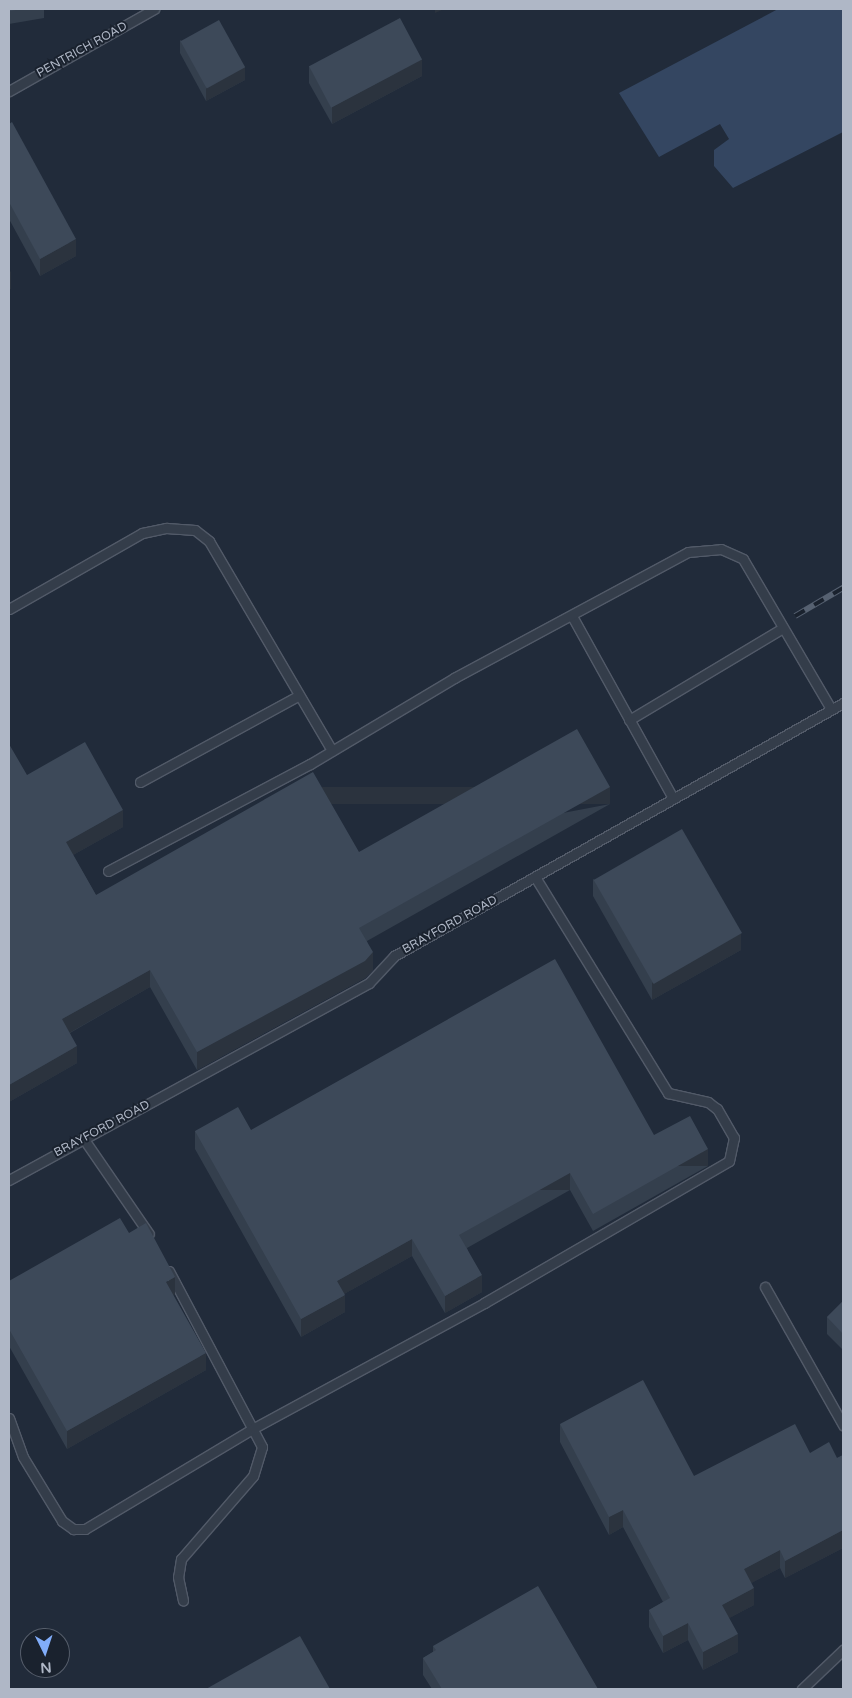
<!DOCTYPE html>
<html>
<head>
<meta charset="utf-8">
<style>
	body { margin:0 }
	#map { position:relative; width:852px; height:1698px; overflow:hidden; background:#212b3a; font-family:"Varela Round",sans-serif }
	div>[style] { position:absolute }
	.water>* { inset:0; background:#344661 }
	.roads { filter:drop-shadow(1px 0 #525a68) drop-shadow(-1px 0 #525a68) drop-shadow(0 1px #525a68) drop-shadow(0 -1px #525a68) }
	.lane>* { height:9px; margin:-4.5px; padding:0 4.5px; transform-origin:4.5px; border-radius:4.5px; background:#343d4a }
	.rail>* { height:5.5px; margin-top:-2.75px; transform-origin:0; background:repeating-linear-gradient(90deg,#1a222e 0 11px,#566171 0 22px); box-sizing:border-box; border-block:1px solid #566171 }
	.wall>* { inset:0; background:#343f4d }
	.shaded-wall>* { inset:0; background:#2b333e; transform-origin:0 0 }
	.building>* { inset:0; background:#3d4959; transform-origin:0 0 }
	span { translate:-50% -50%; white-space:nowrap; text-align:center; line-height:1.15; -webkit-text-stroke:4px #1a222e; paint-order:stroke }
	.street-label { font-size:12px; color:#afb7c6 }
	.frame { position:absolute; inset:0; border:10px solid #afb7c6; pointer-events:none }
	.north { position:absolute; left:20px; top:1628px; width:50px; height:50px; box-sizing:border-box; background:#1a222e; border:1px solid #565e6b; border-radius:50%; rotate:176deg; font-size:14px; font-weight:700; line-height:20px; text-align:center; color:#afb7c6 }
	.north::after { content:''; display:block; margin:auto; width:18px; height:22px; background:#81adfa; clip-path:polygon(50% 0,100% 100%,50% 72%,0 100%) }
</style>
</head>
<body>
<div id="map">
	<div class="water">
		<i style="clip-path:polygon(778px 9px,843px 9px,843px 132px,733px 188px,714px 166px,714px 150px,729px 139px,720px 124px,659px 157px,619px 93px)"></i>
	</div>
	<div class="roads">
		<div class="lane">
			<i style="left:9px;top:91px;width:167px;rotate:-29.5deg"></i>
			<i style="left:9px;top:609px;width:153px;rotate:-29.7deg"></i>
			<i style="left:142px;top:533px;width:25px;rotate:-12deg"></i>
			<i style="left:166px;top:528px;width:29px;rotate:4deg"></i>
			<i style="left:195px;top:530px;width:18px;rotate:38deg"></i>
			<i style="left:209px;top:541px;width:243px;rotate:59.6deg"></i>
			<i style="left:572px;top:616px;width:208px;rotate:61deg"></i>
			<i style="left:629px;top:720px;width:179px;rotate:-30.9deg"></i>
			<i style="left:140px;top:782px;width:180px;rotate:-28.6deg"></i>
			<i style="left:108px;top:871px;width:229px;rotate:-27.9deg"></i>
			<i style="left:310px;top:764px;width:168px;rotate:-30.8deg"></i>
			<i style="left:454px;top:678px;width:266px;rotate:-28.3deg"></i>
			<i style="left:688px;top:552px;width:33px;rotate:-5deg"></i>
			<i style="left:721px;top:549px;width:24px;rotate:24deg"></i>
			<i style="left:743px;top:559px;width:174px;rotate:59.6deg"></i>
			<i style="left:83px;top:1138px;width:116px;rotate:55.5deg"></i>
			<i style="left:9px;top:1180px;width:410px;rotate:-28.7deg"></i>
			<i style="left:369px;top:983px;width:37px;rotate:-47deg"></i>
			<i style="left:394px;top:956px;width:515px;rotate:-29.4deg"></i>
			<i style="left:169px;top:1271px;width:199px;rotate:62.1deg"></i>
			<i style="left:262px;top:1447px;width:30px;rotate:107deg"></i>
			<i style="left:253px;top:1476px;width:110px;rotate:130.9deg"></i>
			<i style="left:181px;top:1559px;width:18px;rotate:99deg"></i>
			<i style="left:178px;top:1577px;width:24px;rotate:78deg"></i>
			<i style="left:765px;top:1287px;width:159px;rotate:60.5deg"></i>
			<i style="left:9px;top:1418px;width:41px;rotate:70.3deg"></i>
			<i style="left:23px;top:1457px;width:75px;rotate:58.6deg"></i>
			<i style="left:62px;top:1521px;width:14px;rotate:36deg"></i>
			<i style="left:73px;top:1529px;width:12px"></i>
			<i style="left:85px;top:1529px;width:197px;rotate:-30.9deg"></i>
			<i style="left:254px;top:1428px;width:262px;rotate:-28.5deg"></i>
			<i style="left:484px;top:1303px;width:283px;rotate:-30.1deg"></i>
			<i style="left:729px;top:1161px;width:24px;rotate:-78deg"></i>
			<i style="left:734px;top:1138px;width:34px;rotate:-120deg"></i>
			<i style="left:717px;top:1109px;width:11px;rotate:-142deg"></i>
			<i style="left:708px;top:1102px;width:41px;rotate:-167.3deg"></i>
			<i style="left:668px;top:1093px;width:254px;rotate:-121.6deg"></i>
			<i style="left:802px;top:1689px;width:57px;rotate:-43.6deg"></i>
		</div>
	</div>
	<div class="rail">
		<i style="left:795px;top:616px;width:56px;rotate:-30.3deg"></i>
	</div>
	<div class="wall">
		<i style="clip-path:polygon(9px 9px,44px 9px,44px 18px,9px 24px)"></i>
		<i style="clip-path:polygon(180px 40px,245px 80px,206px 101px,180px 53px)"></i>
		<i style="clip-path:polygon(309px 66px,422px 76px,332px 124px,309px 83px)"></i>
		<i style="clip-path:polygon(9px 124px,76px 256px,40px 276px,9px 219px)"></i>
		<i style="clip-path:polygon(27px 775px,123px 827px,73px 855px,96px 895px,359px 852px,610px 804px,367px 941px,373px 970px,365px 978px,197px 1070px,150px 987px,70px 1033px,77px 1063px,9px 1102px)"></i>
		<i style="clip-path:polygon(593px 879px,741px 950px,652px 1000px,593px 896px)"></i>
		<i style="clip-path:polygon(251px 1130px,654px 1135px,708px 1166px,593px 1231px,570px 1190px,467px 1248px,482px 1292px,445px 1313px,412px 1256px,344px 1294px,345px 1312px,301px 1337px,195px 1149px,195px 1131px)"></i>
		<i style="clip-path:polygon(9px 1281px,175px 1294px,173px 1295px,206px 1370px,67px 1449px,9px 1346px)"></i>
		<i style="clip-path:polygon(843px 1301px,843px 1350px,827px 1334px,827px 1317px)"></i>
		<i style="clip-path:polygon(560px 1424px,694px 1476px,810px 1453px,837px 1458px,843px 1455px,843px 1548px,785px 1578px,780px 1568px,751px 1583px,754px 1605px,729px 1618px,738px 1652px,703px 1670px,688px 1640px,663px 1653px,649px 1627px,649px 1610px,663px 1602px,623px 1527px,609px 1535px,560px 1442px)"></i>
		<i style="clip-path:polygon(433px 1646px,598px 1689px,432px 1689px,423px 1675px,423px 1658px,433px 1652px)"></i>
	</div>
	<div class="shaded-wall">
		<i style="clip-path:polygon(435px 9px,444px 9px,435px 13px)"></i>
		<i style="clip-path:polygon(422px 59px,422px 76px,332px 124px,332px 107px)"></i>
		<i style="clip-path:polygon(245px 67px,245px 80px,206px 101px,206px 87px)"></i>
		<i style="clip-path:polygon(76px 239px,76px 256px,40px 276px,40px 259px)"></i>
		<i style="clip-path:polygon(11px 271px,11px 289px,9px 290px,9px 273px)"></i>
		<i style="left:610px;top:787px;width:17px;height:288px;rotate:90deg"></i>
		<i style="clip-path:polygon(123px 810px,123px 827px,66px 859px,66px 842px)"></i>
		<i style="clip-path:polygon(741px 933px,741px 950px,652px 1000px,652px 983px)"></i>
		<i style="clip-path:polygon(373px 952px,373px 970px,365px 978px,197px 1070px,197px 1052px)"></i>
		<i style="clip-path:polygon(150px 970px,150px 987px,62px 1037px,62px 1019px)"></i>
		<i style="clip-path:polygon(77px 1046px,77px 1063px,9px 1102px,9px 1085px)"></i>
		<i style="left:708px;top:1149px;width:17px;height:132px;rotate:90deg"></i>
		<i style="left:570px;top:1173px;width:17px;height:127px;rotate:90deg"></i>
		<i style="clip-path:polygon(412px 1239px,412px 1256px,337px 1298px,337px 1281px)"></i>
		<i style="clip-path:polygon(482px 1275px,482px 1292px,445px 1313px,445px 1296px)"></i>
		<i style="clip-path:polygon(175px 1277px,175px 1294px,166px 1300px,166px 1282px)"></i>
		<i style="clip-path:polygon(345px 1295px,345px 1312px,301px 1337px,301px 1319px)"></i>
		<i style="clip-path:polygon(206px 1353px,206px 1370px,67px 1449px,67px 1431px)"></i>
		<i style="clip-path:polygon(623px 1510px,623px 1527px,609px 1535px,609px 1517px)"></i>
		<i style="clip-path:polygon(843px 1530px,843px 1548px,785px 1578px,785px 1561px)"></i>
		<i style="clip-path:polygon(780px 1550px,780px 1568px,744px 1587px,744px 1569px)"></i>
		<i style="clip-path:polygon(754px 1588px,754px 1605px,722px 1622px,722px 1605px)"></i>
		<i style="clip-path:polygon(688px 1623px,688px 1640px,663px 1653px,663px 1636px)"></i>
		<i style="clip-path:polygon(738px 1634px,738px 1652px,703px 1670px,703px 1652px)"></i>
	</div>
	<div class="building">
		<i style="clip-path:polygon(9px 9px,23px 9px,9px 11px)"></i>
		<i style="left:400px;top:18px;width:47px;height:103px;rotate:62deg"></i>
		<i style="left:219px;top:20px;width:54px;height:44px;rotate:61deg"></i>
		<i style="clip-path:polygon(12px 122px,76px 239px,40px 259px,9px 202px,9px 124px)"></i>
		<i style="clip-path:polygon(577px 729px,610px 787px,359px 928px,373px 952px,365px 961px,197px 1052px,150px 970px,62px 1019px,77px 1046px,9px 1085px,9px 744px,27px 775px,85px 742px,123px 810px,66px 842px,96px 895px,313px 772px,359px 852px)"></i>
		<i style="left:682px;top:829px;width:120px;height:102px;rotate:60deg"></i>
		<i style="clip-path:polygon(555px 959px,654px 1135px,690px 1116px,708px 1149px,593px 1214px,570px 1173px,459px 1235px,482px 1275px,445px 1296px,412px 1239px,337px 1281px,345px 1295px,301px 1319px,195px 1131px,238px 1107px,251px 1130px)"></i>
		<i style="clip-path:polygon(120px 1218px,129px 1233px,146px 1223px,175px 1277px,166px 1282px,206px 1353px,67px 1431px,9px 1329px,9px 1281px)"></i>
		<i style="clip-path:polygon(843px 1301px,843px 1334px,827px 1317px)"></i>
		<i style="clip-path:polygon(643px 1380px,694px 1476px,795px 1424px,810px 1453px,829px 1442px,837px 1458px,843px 1455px,843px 1530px,785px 1561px,780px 1550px,744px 1569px,754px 1588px,722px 1605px,738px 1634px,703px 1652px,688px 1623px,663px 1636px,649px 1610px,670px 1598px,623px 1510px,609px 1517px,560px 1424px)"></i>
		<i style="clip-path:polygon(538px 1586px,598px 1689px,442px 1689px,423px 1658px,436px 1650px,433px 1646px)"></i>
		<i style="clip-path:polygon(300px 1636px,330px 1689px,206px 1689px)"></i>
	</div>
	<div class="street-label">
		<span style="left:82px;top:50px;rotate:-29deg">PENTRICH ROAD</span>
		<span style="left:450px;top:925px;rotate:-29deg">BRAYFORD ROAD</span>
		<span style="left:102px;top:1129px;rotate:-28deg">BRAYFORD ROAD</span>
	</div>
	<div class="frame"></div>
	<div class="north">N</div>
</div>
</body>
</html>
